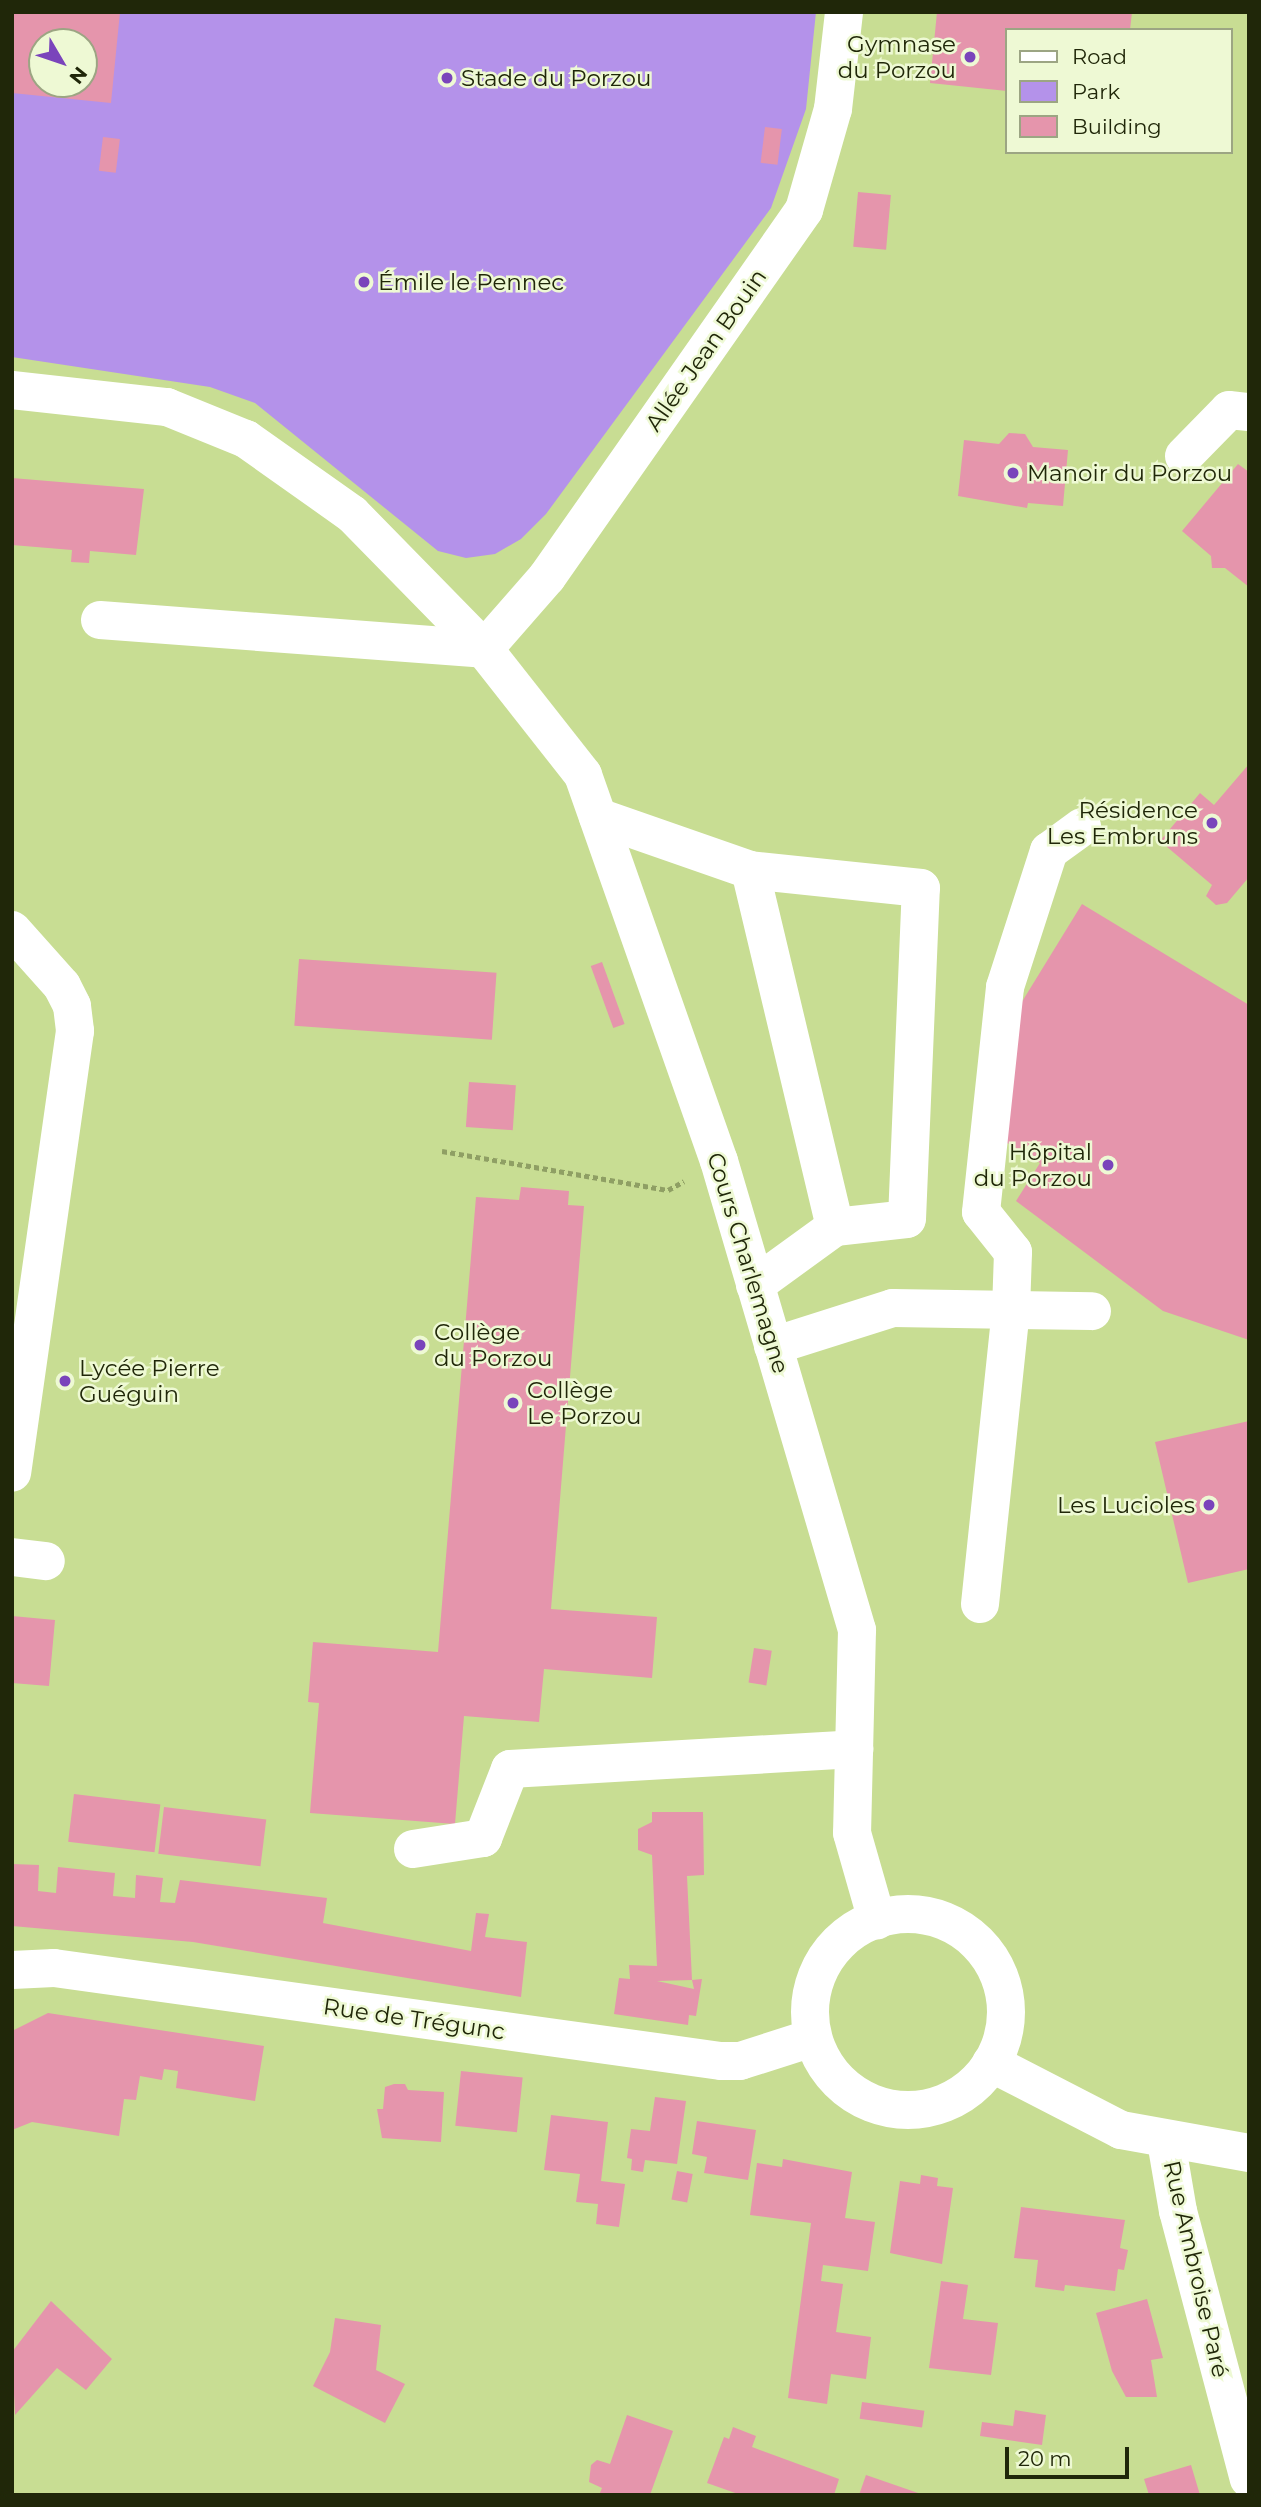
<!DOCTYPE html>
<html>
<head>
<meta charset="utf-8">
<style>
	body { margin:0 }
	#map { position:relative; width:1261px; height:2507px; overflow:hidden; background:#c8dd93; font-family:Montserrat,sans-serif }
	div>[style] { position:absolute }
	.green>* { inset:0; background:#b492ea }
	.building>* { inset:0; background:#e595ac; transform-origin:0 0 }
	.path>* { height:4.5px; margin-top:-2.25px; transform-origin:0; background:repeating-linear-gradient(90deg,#8f9f64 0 5px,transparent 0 8.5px) }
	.minor>* { height:38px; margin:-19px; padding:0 19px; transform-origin:19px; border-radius:19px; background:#fff }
	.major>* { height:38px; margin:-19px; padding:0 19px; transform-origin:19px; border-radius:19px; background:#fff }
	.major>.ring { margin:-19px; padding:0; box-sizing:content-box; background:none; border:38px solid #fff; border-radius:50% }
	.dots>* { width:19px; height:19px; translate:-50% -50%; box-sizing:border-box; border:4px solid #eef9d4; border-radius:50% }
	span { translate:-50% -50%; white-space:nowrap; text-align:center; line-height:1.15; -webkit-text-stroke:5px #eef9d4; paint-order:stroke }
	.poi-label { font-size:23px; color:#202709 }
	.right { translate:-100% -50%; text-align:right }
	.left { translate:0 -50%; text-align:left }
	.street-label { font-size:23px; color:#202709 }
	.frame { position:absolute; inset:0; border:14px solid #202709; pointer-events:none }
	.legend { position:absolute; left:1005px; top:28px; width:228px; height:126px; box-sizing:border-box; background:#eef9d4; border:2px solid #9ca583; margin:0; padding:9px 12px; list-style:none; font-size:21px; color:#202709 }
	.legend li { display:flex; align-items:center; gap:14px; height:35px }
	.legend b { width:35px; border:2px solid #9ca583 }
	.north { position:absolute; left:28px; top:28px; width:70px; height:70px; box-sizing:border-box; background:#eef9d4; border:2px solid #9ca583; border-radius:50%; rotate:129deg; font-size:19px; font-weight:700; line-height:28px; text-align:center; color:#202709 }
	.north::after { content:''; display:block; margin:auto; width:24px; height:32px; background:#7a44bb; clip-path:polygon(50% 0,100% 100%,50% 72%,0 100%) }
	.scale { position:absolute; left:1005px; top:2447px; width:124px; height:32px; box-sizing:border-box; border:4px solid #202709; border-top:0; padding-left:9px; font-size:21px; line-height:24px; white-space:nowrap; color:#202709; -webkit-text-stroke:5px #eef9d4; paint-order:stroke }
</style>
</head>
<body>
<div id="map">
	<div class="green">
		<i style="clip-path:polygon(evenodd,12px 12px,816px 12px,806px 109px,771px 208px,546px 514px,521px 539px,495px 554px,466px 558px,438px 551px,255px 403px,210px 387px,12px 357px,12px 12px,42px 42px,84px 42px,84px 84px,42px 84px,42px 42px)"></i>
	</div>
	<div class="building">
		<i style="clip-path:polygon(evenodd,12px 12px,120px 12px,111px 103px,12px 93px,12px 12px,42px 42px,84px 42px,84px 84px,42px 84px,42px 42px)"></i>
		<i style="clip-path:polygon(937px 12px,1132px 12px,1130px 30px,1007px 30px,1007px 91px,930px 83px)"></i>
		<i style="left:765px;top:127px;width:17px;height:36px;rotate:7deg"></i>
		<i style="left:103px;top:137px;width:17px;height:34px;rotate:7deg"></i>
		<i style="left:858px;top:192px;width:33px;height:55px;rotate:5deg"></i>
		<i style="clip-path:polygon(1009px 433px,1025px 434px,1033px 447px,1068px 450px,1063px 506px,1028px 503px,1027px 508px,958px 496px,964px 440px,999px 444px)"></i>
		<i style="clip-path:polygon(1238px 464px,1249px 472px,1249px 587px,1225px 568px,1212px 568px,1211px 556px,1182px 531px)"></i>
		<i style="clip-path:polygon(12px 478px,144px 489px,136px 555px,90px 551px,89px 563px,71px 562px,72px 550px,12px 545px)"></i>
		<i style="clip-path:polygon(1249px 764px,1249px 877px,1227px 903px,1216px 905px,1206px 896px,1212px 885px,1160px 841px,1200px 793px,1214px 805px)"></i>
		<i style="clip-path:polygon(1082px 904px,1249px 1005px,1249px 1340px,1163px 1311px,1016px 1201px,1040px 1163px,999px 1138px,1009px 1023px)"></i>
		<i style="left:299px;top:959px;width:198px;height:67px;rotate:4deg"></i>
		<i style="left:602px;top:962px;width:66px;height:12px;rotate:70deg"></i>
		<i style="left:469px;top:1082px;width:47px;height:45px;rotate:4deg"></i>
		<i style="clip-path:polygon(521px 1187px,569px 1191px,568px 1205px,584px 1206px,551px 1609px,657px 1617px,652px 1678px,544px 1669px,539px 1722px,464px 1716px,455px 1824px,310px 1813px,319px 1703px,308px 1702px,313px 1642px,438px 1652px,476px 1197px,519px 1200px)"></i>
		<i style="clip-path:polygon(1249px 1421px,1249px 1569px,1188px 1583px,1155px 1442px)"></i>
		<i style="clip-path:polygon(12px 1616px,55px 1620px,49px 1686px,12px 1683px)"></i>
		<i style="left:754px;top:1648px;width:18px;height:35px;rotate:9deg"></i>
		<i style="left:74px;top:1794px;width:87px;height:48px;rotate:7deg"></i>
		<i style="left:164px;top:1807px;width:103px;height:47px;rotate:7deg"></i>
		<i style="clip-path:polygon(652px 1812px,703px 1812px,704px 1875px,687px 1876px,692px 1980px,657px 1981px,694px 1989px,692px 1980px,702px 1979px,696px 2016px,689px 2015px,688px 2025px,614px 2014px,619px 1978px,630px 1979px,629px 1965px,657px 1966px,652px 1855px,638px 1850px,638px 1829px,652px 1822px)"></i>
		<i style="clip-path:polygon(12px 1864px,39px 1865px,38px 1891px,56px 1893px,58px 1867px,115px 1873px,113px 1896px,135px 1898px,136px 1875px,163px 1878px,160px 1902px,175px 1903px,180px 1880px,327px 1898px,323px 1923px,471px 1951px,476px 1913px,489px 1914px,485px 1937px,527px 1942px,521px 1997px,193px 1942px,12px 1926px)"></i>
		<i style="clip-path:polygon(48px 2013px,264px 2046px,255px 2101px,176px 2088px,178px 2071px,164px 2069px,162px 2080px,140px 2076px,136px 2100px,124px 2099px,119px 2136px,32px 2122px,12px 2130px,12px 2031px)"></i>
		<i style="left:461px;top:2071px;width:62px;height:55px;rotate:6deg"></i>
		<i style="clip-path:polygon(394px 2084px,405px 2084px,408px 2090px,444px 2092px,441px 2142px,382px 2138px,377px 2109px,383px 2109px,385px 2087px)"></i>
		<i style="clip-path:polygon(655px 2097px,686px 2101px,677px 2164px,645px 2160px,643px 2172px,631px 2170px,632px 2159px,627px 2158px,631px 2129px,650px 2131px)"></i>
		<i style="clip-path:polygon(551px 2115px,608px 2122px,601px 2181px,625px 2184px,619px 2227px,596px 2224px,598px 2204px,576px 2202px,580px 2174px,544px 2170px)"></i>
		<i style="clip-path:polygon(697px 2121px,756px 2130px,748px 2180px,704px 2173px,707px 2157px,692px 2154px)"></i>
		<i style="clip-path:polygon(783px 2159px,852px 2172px,845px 2218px,875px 2222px,868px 2271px,823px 2265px,821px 2281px,843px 2284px,836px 2332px,871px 2337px,866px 2379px,831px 2374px,827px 2404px,788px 2398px,811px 2223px,750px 2215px,757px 2163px,782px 2167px)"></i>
		<i style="left:677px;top:2171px;width:16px;height:29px;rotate:11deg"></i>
		<i style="clip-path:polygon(921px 2175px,938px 2178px,937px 2186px,953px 2188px,942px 2264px,890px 2253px,900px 2181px,920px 2184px)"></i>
		<i style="clip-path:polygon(1021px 2207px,1125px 2220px,1120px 2248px,1128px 2250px,1124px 2270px,1118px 2269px,1115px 2291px,1065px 2285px,1064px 2291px,1035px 2287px,1038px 2260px,1014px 2258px)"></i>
		<i style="clip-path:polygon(941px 2281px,968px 2285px,963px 2319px,998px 2323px,991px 2375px,929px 2368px)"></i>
		<i style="clip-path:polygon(1147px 2299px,1163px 2358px,1151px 2360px,1157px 2397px,1126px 2397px,1112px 2371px,1096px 2313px)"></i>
		<i style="clip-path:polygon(51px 2301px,112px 2359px,86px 2390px,57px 2368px,15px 2415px,12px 2352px)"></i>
		<i style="clip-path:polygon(335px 2318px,381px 2325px,376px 2370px,405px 2384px,385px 2423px,313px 2386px,330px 2352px)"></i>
		<i style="left:862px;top:2402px;width:63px;height:17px;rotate:8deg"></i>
		<i style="clip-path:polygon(1015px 2410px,1046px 2415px,1042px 2445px,980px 2436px,982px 2422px,1013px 2426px)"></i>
		<i style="clip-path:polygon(627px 2415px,673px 2431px,650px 2495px,599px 2495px,602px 2488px,589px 2482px,591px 2465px,597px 2460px,610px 2464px)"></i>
		<i style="clip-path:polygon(733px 2427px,756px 2436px,752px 2447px,839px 2479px,834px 2495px,741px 2495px,707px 2483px,724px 2437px,729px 2439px)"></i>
		<i style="clip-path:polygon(1191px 2465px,1200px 2495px,1149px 2495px,1144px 2479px)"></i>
		<i style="clip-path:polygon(866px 2475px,921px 2494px,921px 2495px,859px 2495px)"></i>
	</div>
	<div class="path">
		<i style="left:442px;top:1151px;width:229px;rotate:9.8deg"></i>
		<i style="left:668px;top:1190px;width:18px;rotate:-29deg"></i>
	</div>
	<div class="minor">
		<i style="left:12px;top:390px;width:156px;rotate:6.3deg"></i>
		<i style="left:167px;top:407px;width:85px;rotate:22.1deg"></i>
		<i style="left:246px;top:439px;width:130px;rotate:35.3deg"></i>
		<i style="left:352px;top:514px;width:189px;rotate:45.6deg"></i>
		<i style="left:484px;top:649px;width:160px;rotate:51.8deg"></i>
		<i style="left:583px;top:775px;width:409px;rotate:70.6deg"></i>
		<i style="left:719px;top:1161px;width:489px;rotate:73.6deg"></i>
		<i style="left:857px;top:1630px;width:203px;rotate:91.4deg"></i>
		<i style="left:852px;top:1833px;width:91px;rotate:74deg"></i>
		<i style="left:1184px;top:456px;width:64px;rotate:-45.6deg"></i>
		<i style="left:1229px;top:410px;width:20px;rotate:6deg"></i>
		<i style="left:100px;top:620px;width:385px;rotate:4.3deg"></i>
		<i style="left:484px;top:649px;width:96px;rotate:-48.8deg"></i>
		<i style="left:547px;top:577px;width:448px;rotate:-55deg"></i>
		<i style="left:804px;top:210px;width:105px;rotate:-74deg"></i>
		<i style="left:833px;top:109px;width:98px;rotate:-83.5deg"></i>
		<i style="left:598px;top:817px;width:161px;rotate:19.2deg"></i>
		<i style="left:12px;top:930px;width:75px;rotate:48.2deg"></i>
		<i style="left:62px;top:986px;width:22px;rotate:63deg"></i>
		<i style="left:72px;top:1006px;width:25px;rotate:83deg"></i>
		<i style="left:75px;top:1031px;width:446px;rotate:98.1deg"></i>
		<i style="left:755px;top:1285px;width:99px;rotate:-35.9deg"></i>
		<i style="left:835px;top:1227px;width:72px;rotate:-6.3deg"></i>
		<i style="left:907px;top:1219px;width:331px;rotate:-87.6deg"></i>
		<i style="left:921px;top:888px;width:172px;rotate:-174deg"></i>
		<i style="left:750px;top:870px;width:367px;rotate:76.6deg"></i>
		<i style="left:773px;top:1346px;width:126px;rotate:-17.6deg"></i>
		<i style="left:893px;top:1308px;width:199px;rotate:0.9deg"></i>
		<i style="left:12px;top:1557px;width:34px;rotate:7deg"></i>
		<i style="left:980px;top:1604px;width:296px;rotate:-84deg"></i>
		<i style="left:1011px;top:1310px;width:58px;rotate:-88deg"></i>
		<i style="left:1013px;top:1252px;width:51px;rotate:-128.7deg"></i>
		<i style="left:981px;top:1212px;width:226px;rotate:-83.9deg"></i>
		<i style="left:1005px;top:987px;width:143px;rotate:-72.1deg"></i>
		<i style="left:1049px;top:851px;width:41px;rotate:-36deg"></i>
		<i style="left:413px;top:1849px;width:71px;rotate:-8.9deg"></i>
		<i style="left:483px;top:1838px;width:74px;rotate:-68.6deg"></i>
		<i style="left:510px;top:1769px;width:345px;rotate:-3.3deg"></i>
		<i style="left:1166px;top:2141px;width:71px;rotate:80.3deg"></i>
		<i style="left:1178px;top:2211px;width:277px;rotate:75.2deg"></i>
	</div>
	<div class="major">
		<i class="ring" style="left:810px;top:1914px;width:158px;height:158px"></i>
		<i style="left:12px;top:1970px;width:42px;rotate:-2.7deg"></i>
		<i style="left:54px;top:1968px;width:673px;rotate:7.94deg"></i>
		<i style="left:721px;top:2061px;width:19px"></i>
		<i style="left:740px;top:2061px;width:76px;rotate:-17.7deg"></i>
		<i style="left:991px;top:2063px;width:146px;rotate:27.3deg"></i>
		<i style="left:1121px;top:2130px;width:130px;rotate:10.2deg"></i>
	</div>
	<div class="dots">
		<i style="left:970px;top:57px;background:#7a44bb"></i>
		<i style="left:447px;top:78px;background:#7a44bb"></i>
		<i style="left:364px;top:282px;background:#7a44bb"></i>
		<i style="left:1013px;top:473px;background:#7a44bb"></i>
		<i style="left:1212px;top:823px;background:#7a44bb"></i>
		<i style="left:1108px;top:1165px;background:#7a44bb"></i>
		<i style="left:420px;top:1345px;background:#7a44bb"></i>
		<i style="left:65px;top:1381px;background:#7a44bb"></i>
		<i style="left:513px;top:1403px;background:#7a44bb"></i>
		<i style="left:1209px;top:1505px;background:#7a44bb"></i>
	</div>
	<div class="poi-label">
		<span class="right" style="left:956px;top:57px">Gymnase<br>du Porzou</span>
		<span class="left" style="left:461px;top:78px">Stade du Porzou</span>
		<span class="left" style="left:378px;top:282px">Émile le Pennec</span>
		<span class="left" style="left:1027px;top:473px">Manoir du Porzou</span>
		<span class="right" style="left:1198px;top:823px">Résidence<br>Les Embruns</span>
		<span class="right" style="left:1092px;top:1165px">Hôpital<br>du Porzou</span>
		<span class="left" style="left:434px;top:1345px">Collège<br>du Porzou</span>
		<span class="left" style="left:79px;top:1381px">Lycée Pierre<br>Guéguin</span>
		<span class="left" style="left:527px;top:1403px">Collège<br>Le Porzou</span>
		<span class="right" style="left:1195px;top:1505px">Les Lucioles</span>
	</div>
	<div class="street-label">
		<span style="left:706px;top:350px;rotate:-55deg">Allée Jean Bouin</span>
		<span style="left:748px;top:1263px;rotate:73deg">Cours Charlemagne</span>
		<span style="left:414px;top:2019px;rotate:8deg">Rue de Trégunc</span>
		<span style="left:1196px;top:2269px;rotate:77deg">Rue Ambroise Paré</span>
	</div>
	<div class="frame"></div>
	<ul class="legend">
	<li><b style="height:9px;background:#fff"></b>Road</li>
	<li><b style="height:19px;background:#b492ea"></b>Park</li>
	<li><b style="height:19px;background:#e595ac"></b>Building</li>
	</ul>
	<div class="north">N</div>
	<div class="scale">20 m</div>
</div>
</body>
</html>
